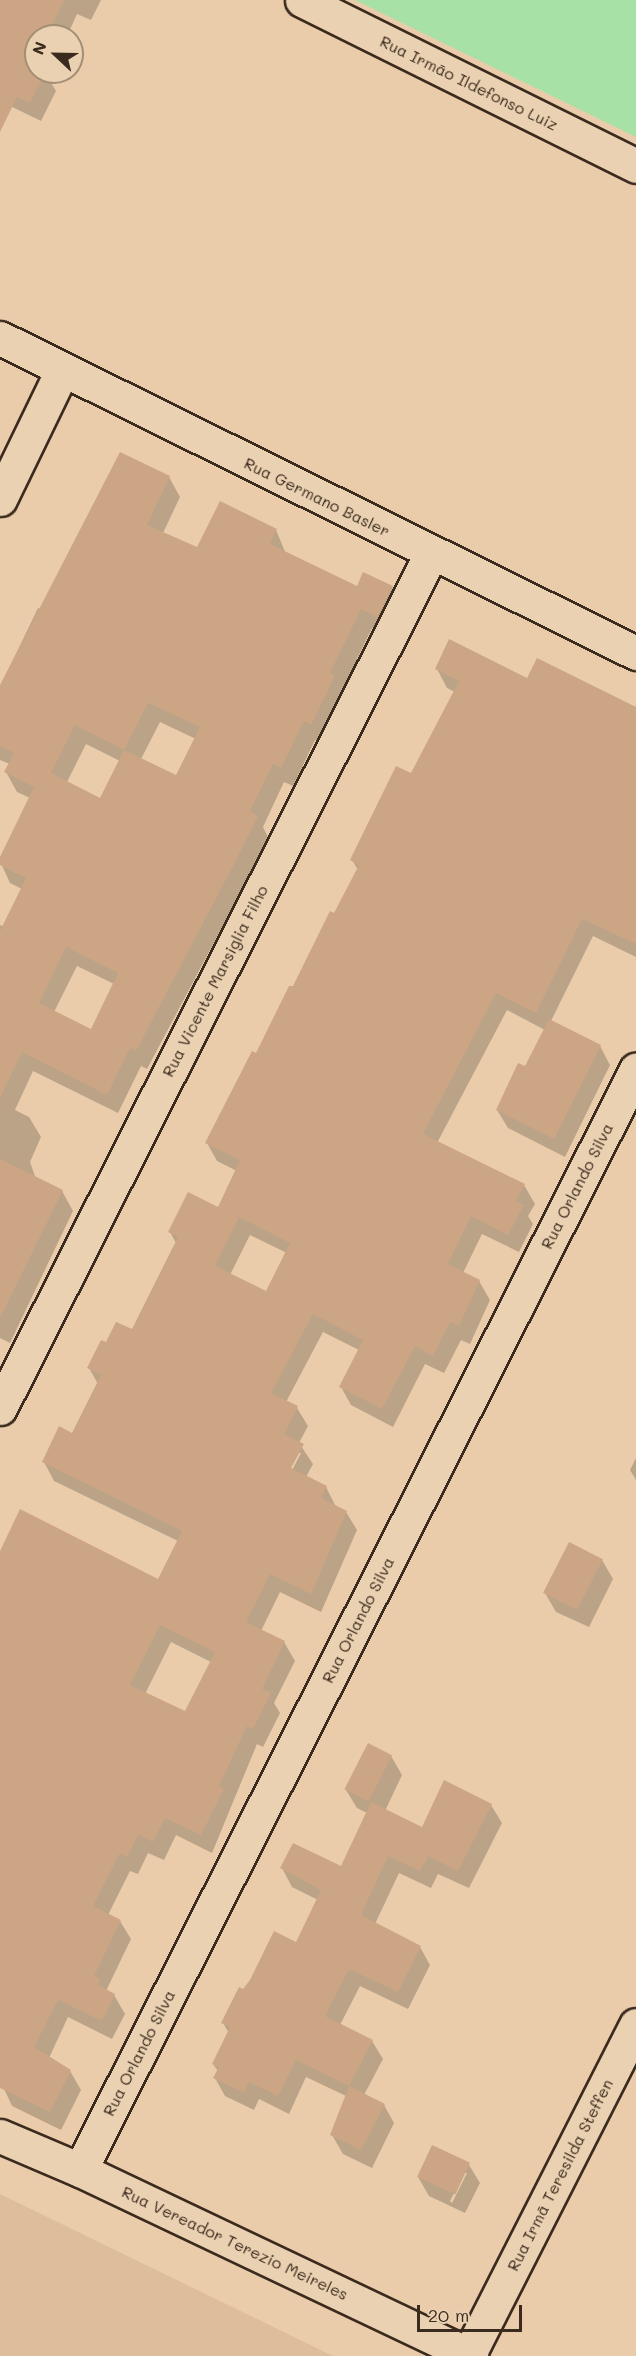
<!DOCTYPE html>
<html>
<head>
<meta charset="utf-8">
<style>
	body { margin:0 }
	#map { position:relative; width:636px; height:2356px; overflow:hidden; background:#eaccaa; font-family:Mali,sans-serif }
	div>[style] { position:absolute }
	.built>* { inset:0; background:#debd9c }
	.green>* { inset:0; background:#a7e1a6 }
	.shadow>* { inset:0; background:#0003 }
	.building>* { inset:0; background:#cba584; transform-origin:0 0 }
	.roads { filter:drop-shadow(2px 0 #3b2a1e) drop-shadow(-2px 0 #3b2a1e) drop-shadow(0 2px #3b2a1e) drop-shadow(0 -2px #3b2a1e) }
	.minor>* { height:33px; margin:-16.5px; padding:0 16.5px; transform-origin:16.5px; border-radius:16.5px; background:#e9d1b1 }
	.tertiary>* { height:33px; margin:-16.5px; padding:0 16.5px; transform-origin:16.5px; border-radius:16.5px; background:#e9d1b1 }
	span { translate:-50% -50%; white-space:nowrap; text-align:center; line-height:1.15; -webkit-text-stroke:6px #e9d1b1; paint-order:stroke }
	.street-label { font-size:16px; color:#3b2a1e }
	.north { position:absolute; left:24px; top:24px; width:60px; height:60px; box-sizing:border-box; background:#e9d1b1; border:2px solid #a38e76; border-radius:50%; rotate:292deg; font-size:16px; font-weight:700; line-height:24px; text-align:center; color:#3b2a1e }
	.north::after { content:''; display:block; margin:auto; width:21px; height:27px; background:#3b2a1e; clip-path:polygon(50% 0,100% 100%,50% 72%,0 100%) }
	.scale { position:absolute; left:417px; top:2305px; width:105px; height:27px; box-sizing:border-box; border:3px solid #3b2a1e; border-top:0; padding-left:8px; font-size:18px; line-height:21px; white-space:nowrap; color:#3b2a1e; -webkit-text-stroke:4px #e9d1b1; paint-order:stroke }
</style>
</head>
<body>
<div id="map">
	<div class="built">
		<i style="clip-path:polygon(0 2194px,333px 2356px,0 2356px)"></i>
	</div>
	<div class="green">
		<i style="clip-path:polygon(355px 0,636px 0,636px 137px)"></i>
	</div>
	<div class="shadow">
		<i style="clip-path:polygon(0 0,101px 0,91px 20px,77px 14px,67px 36px,36px 36px,36px 72px,49px 72px,47px 76px,56px 91px,41px 121px,0 101px)"></i>
		<i style="clip-path:polygon(evenodd,169px 477px,180px 497px,163px 533px,198px 549px,276px 530px,286px 554px,357px 588px,392px 587px,403px 607px,388px 636px,372px 628px,342px 690px,346px 697px,323px 744px,315px 740px,293px 786px,284px 782px,263px 827px,268px 837px,245px 884px,147px 1069px,141px 1066px,118px 1113px,33px 1071px,15px 1110px,29px 1117px,41px 1137px,30px 1162px,36px 1179px,62px 1191px,73px 1211px,10px 1343px,0 1338px,0 925px,4px 927px,22px 889px,10px 883px,0 861px,30px 798px,17px 792px,6px 772px,10px 764px,0 760px,0 687px,38px 608px,42px 610px,169px 477px,160px 722px,196px 739px,176px 777px,141px 759px,160px 722px,169px 477px,86px 744px,120px 761px,100px 800px,67px 782px,86px 744px,169px 477px,77px 966px,114px 984px,91px 1031px,54px 1012px,77px 966px)"></i>
		<i style="clip-path:polygon(evenodd,437px 669px,528px 680px,636px 709px,636px 957px,593px 936px,551px 1021px,600px 1046px,610px 1065px,565px 1157px,508px 1128px,497px 1110px,526px 1068px,545px 1030px,507px 1010px,437px 1143px,524px 1185px,535px 1204px,528px 1216px,533px 1224px,519px 1252px,482px 1234px,463px 1273px,479px 1281px,490px 1300px,470px 1344px,461px 1340px,444px 1373px,425px 1364px,393px 1427px,351px 1405px,341px 1387px,359px 1350px,323px 1332px,286px 1402px,297px 1408px,308px 1426px,299px 1443px,313px 1464px,306px 1477px,326px 1487px,336px 1507px,346px 1512px,357px 1530px,321px 1612px,280px 1592px,261px 1631px,284px 1642px,295px 1661px,274px 1703px,280px 1713px,263px 1747px,257px 1744px,212px 1853px,176px 1835px,164px 1860px,148px 1853px,138px 1874px,130px 1871px,108px 1915px,120px 1921px,131px 1939px,106px 1991px,114px 1995px,125px 2014px,112px 2039px,68px 2017px,49px 2058px,70px 2071px,81px 2090px,61px 2130px,12px 2106px,0 2080px,0 1554px,159px 1581px,178px 1541px,54px 1481px,44px 1462px,73px 1435px,98px 1384px,89px 1368px,107px 1344px,132px 1331px,176px 1243px,170px 1232px,222px 1210px,220px 1206px,237px 1171px,217px 1161px,207px 1143px,335px 915px,358px 870px,352px 860px,412px 775px,455px 692px,447px 688px,437px 669px,250px 1235px,287px 1253px,267px 1293px,230px 1275px,250px 1235px,437px 669px,297px 1453px,301px 1453px,289px 1476px,287px 1475px,297px 1453px,437px 669px,171px 1642px,211px 1662px,186px 1713px,145px 1694px,171px 1642px)"></i>
		<i style="clip-path:polygon(636px 1458px,636px 1480px,630px 1470px)"></i>
		<i style="clip-path:polygon(602px 1560px,613px 1579px,589px 1627px,556px 1612px,545px 1593px)"></i>
		<i style="clip-path:polygon(391px 1756px,402px 1775px,385px 1811px,422px 1829px,491px 1805px,502px 1823px,469px 1888px,438px 1874px,431px 1888px,399px 1873px,375px 1924px,420px 1947px,430px 1965px,408px 2009px,360px 1986px,340px 2025px,372px 2041px,383px 2059px,364px 2095px,384px 2105px,394px 2123px,372px 2168px,343px 2154px,332px 2135px,346px 2096px,306px 2077px,289px 2114px,259px 2099px,254px 2110px,225px 2096px,215px 2078px,218px 2071px,213px 2064px,229px 2033px,223px 2023px,243px 1991px,296px 1944px,318px 1900px,292px 1887px,282px 1868px,341px 1868px,367px 1813px,357px 1808px,346px 1790px)"></i>
		<i style="clip-path:polygon(evenodd,433px 2147px,469px 2165px,480px 2183px,465px 2213px,429px 2196px,418px 2177px,433px 2147px,464px 2173px,467px 2173px,452px 2203px,450px 2201px,464px 2173px)"></i>
	</div>
	<div class="building">
		<i style="clip-path:polygon(0 0,64px 0,47px 36px,36px 36px,36px 58px,29px 72px,45px 72px,30px 103px,17px 97px,0 132px)"></i>
		<i style="clip-path:polygon(evenodd,120px 452px,170px 476px,147px 525px,197px 547px,220px 501px,277px 529px,270px 544px,357px 586px,363px 572px,393px 586px,377px 617px,361px 609px,330px 673px,335px 676px,311px 725px,304px 721px,281px 768px,273px 764px,250px 811px,258px 816px,234px 864px,136px 1051px,130px 1048px,107px 1095px,22px 1052px,0 1098px,0 931px,26px 878px,0 865px,0 857px,34px 787px,4px 772px,14px 753px,0 746px,0 685px,120px 452px,148px 703px,200px 727px,176px 775px,124px 750px,148px 703px,120px 452px,75px 725px,124px 750px,100px 798px,51px 773px,75px 725px,120px 452px,66px 947px,118px 973px,91px 1029px,39px 1003px,66px 947px)"></i>
		<i style="clip-path:polygon(evenodd,449px 639px,527px 678px,537px 658px,636px 707px,636px 944px,582px 919px,536px 1013px,496px 993px,423px 1134px,525px 1184px,516px 1201px,524px 1205px,508px 1235px,471px 1216px,448px 1264px,480px 1280px,459px 1326px,450px 1322px,433px 1356px,415px 1346px,382px 1409px,339px 1387px,363px 1340px,313px 1314px,271px 1393px,298px 1406px,284px 1434px,304px 1444px,291px 1468px,327px 1486px,321px 1498px,347px 1511px,311px 1594px,270px 1574px,246px 1622px,285px 1641px,262px 1689px,271px 1693px,253px 1729px,247px 1726px,219px 1786px,224px 1789px,201px 1835px,165px 1818px,153px 1842px,138px 1835px,127px 1857px,120px 1853px,93px 1906px,121px 1920px,94px 1976px,101px 1979px,98px 1985px,115px 1994px,102px 2021px,58px 2000px,34px 2047px,71px 2070px,50px 2112px,0 2088px,0 1551px,20px 1509px,158px 1579px,182px 1531px,42px 1462px,59px 1426px,72px 1433px,101px 1375px,87px 1368px,101px 1340px,106px 1342px,116px 1322px,132px 1329px,178px 1237px,168px 1232px,188px 1192px,232px 1214px,218px 1207px,240px 1160px,205px 1143px,252px 1051px,256px 1053px,289px 986px,293px 986px,330px 911px,334px 913px,359px 865px,350px 860px,396px 766px,411px 773px,459px 681px,435px 669px,449px 639px,239px 1217px,290px 1243px,266px 1291px,215px 1266px,239px 1217px,449px 639px,160px 1625px,215px 1652px,185px 1711px,130px 1685px,160px 1625px)"></i>
		<i style="clip-path:polygon(549px 1019px,601px 1045px,554px 1139px,496px 1110px,518px 1063px,525px 1066px)"></i>
		<i style="clip-path:polygon(0 1159px,63px 1190px,0 1318px)"></i>
		<i style="left:569px;top:1542px;width:38px;height:57px;rotate:27deg"></i>
		<i style="left:368px;top:1743px;width:27px;height:52px;rotate:27deg"></i>
		<i style="clip-path:polygon(444px 1780px,492px 1804px,458px 1871px,428px 1856px,420px 1871px,388px 1856px,361px 1915px,421px 1946px,398px 1992px,349px 1969px,325px 2016px,373px 2040px,349px 2086px,296px 2060px,278px 2096px,249px 2082px,244px 2093px,213px 2078px,219px 2067px,212px 2064px,230px 2027px,221px 2023px,239px 1987px,243px 1989px,250px 1980px,274px 1931px,296px 1942px,321px 1890px,280px 1868px,293px 1843px,341px 1866px,371px 1802px,422px 1827px)"></i>
		<i style="clip-path:polygon(349px 2086px,385px 2104px,361px 2150px,330px 2135px)"></i>
		<i style="left:432px;top:2145px;width:42px;height:35px;rotate:25deg"></i>
	</div>
	<div class="roads">
		<div class="minor">
			<i style="left:302px;top:0;width:373px;rotate:26.4deg"></i>
			<i style="left:0;top:499px;width:142px;rotate:-64.2deg"></i>
			<i style="left:0;top:1408px;width:957px;rotate:-63.22deg"></i>
			<i style="left:0;top:2136px;width:87px;rotate:23deg"></i>
			<i style="left:80px;top:2170px;width:433px;rotate:25.4deg"></i>
			<i style="left:80px;top:2170px;width:1233px;rotate:-63.19deg"></i>
		</div>
		<div class="tertiary">
			<i style="left:0;top:338px;width:710px;rotate:26.35deg"></i>
			<i style="left:468px;top:2356px;width:371px;rotate:-63.1deg"></i>
		</div>
	</div>
	<div class="street-label">
		<span style="left:469px;top:83px;rotate:26deg">Rua Irmão Ildefonso Luiz</span>
		<span style="left:317px;top:497px;rotate:26deg">Rua Germano Basler</span>
		<span style="left:215px;top:981px;rotate:-63deg">Rua Vicente Marsiglia Filho</span>
		<span style="left:577px;top:1186px;rotate:-63deg">Rua Orlando Silva</span>
		<span style="left:358px;top:1620px;rotate:-63deg">Rua Orlando Silva</span>
		<span style="left:139px;top:2053px;rotate:-63deg">Rua Orlando Silva</span>
		<span style="left:560px;top:2175px;rotate:-63deg">Rua Irmã Teresilda Steffen</span>
		<span style="left:235px;top:2243px;rotate:25deg">Rua Vereador Terezio Meireles</span>
	</div>
	<div class="north">N</div>
	<div class="scale">20 m</div>
</div>
</body>
</html>
